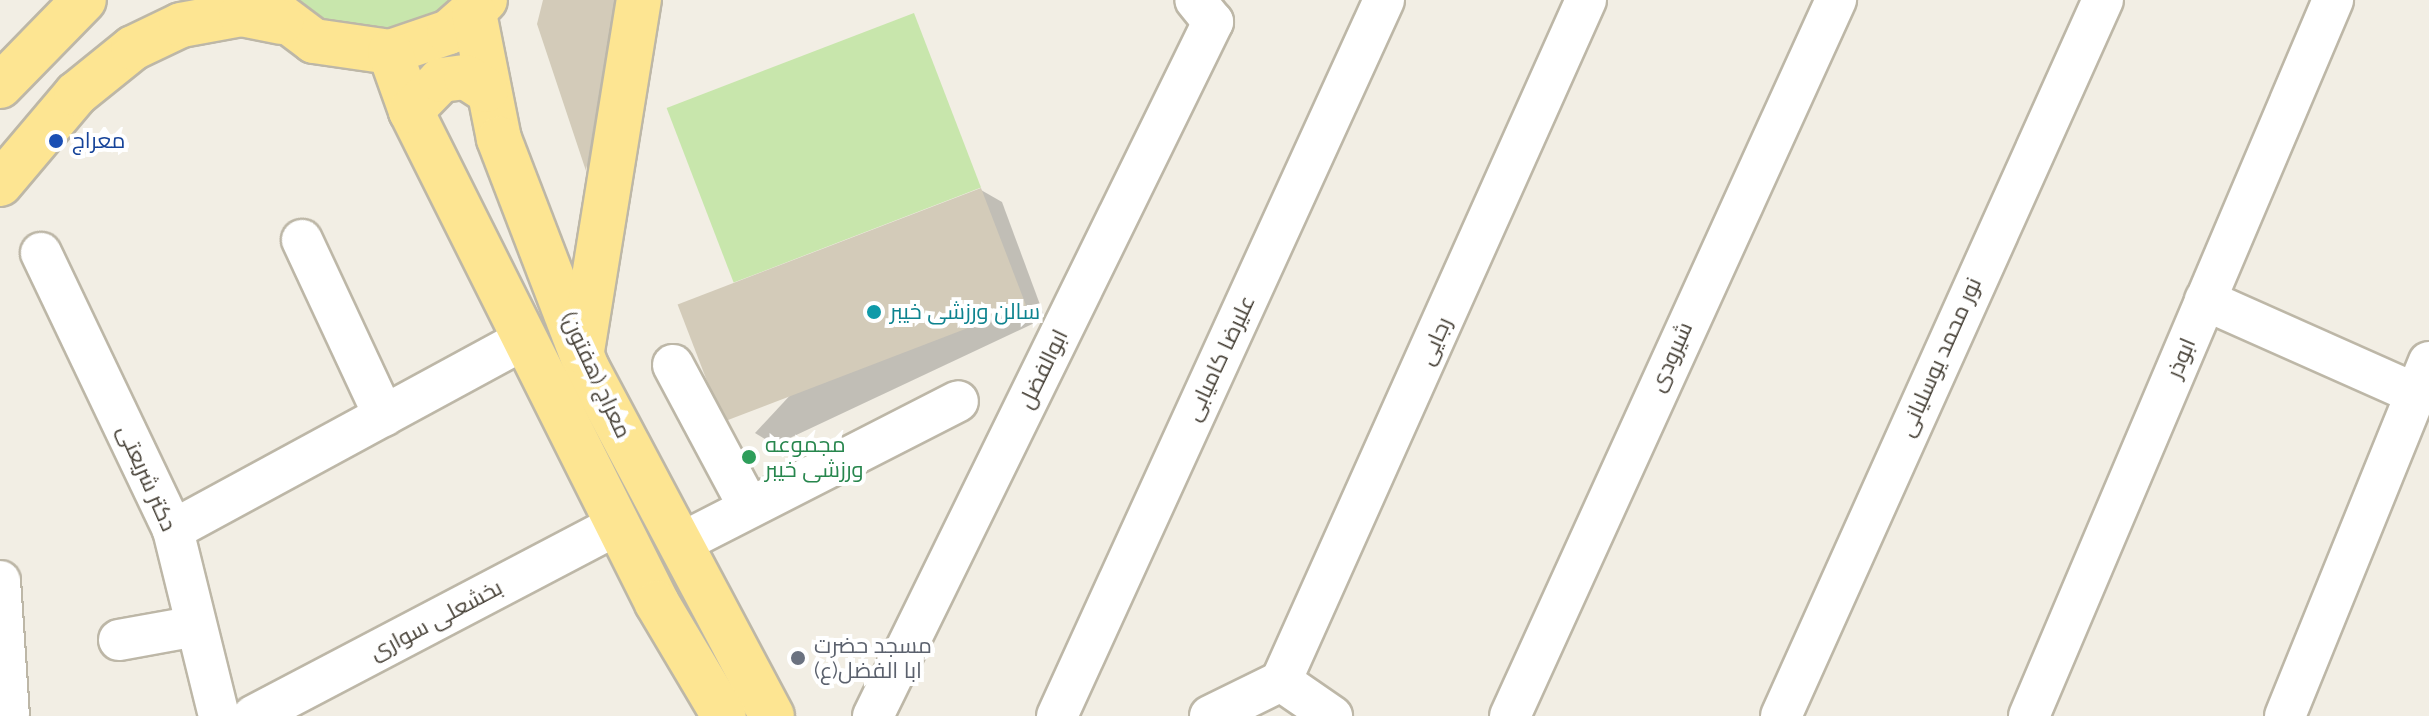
<!DOCTYPE html>
<html>
<head>
<meta charset="utf-8">
<style>
	body { margin:0 }
	#map { position:relative; width:2429px; height:716px; overflow:hidden; background:#f2eee4; font-family:Raleway,Cairo,sans-serif }
	div>[style] { position:absolute }
	.green>* { inset:0; background:#c8e6ac; transform-origin:0 0 }
	.shadow>* { inset:0; background:#0003 }
	.building>* { inset:0; background:#d3cbb9; transform-origin:0 0 }
	.roads { filter:drop-shadow(2px 0 #bdb7a7) drop-shadow(-2px 0 #bdb7a7) drop-shadow(0 2px #bdb7a7) drop-shadow(0 -2px #bdb7a7) }
	.minor>* { height:40px; margin:-20px; padding:0 20px; transform-origin:20px; border-radius:20px; background:#fff }
	.major>* { height:44px; margin:-22px; padding:0 22px; transform-origin:22px; border-radius:22px; background:#fde592 }
	.dots>* { width:22px; height:22px; translate:-50% -50%; box-sizing:border-box; border:4px solid #fff; border-radius:50% }
	span { translate:-50% -50%; white-space:nowrap; text-align:center; line-height:1.15; -webkit-text-stroke:8px #fff; paint-order:stroke }
	.transit-label { font-size:22px; color:#164399 }
	.left { translate:0 -50%; text-align:left }
	.culture-label { font-size:22px; color:#0d838f }
	.street-label { font-size:22px; color:#443e34 }
	.leisure-label { font-size:22px; color:#27864d }
	.worship-label { font-size:22px; color:#5b616d }
</style>
</head>
<body>
<div id="map">
	<div class="green">
		<i style="clip-path:polygon(296px 0,458px 0,432px 19px,394px 31px,356px 31px,319px 18px)"></i>
		<i style="left:914px;top:13px;width:187px;height:265px;rotate:69deg"></i>
	</div>
	<div class="shadow">
		<i style="clip-path:polygon(545px 0,641px 0,606px 181px,588px 170px,539px 24px)"></i>
		<i style="clip-path:polygon(981px 190px,1002px 202px,1045px 318px,775px 445px,755px 433px)"></i>
	</div>
	<div class="building">
		<i style="clip-path:polygon(543px 0,614px 0,586px 171px,537px 24px)"></i>
		<i style="left:981px;top:188px;width:126px;height:325px;rotate:69deg"></i>
	</div>
	<div class="roads">
		<div class="minor">
			<i style="left:302px;top:240px;width:194px;rotate:65deg"></i>
			<i style="left:41px;top:253px;width:307px;rotate:64.5deg"></i>
			<i style="left:173px;top:530px;width:192px;rotate:76.1deg"></i>
			<i style="left:2205px;top:300px;width:231px;rotate:24deg"></i>
			<i style="left:673px;top:365px;width:146px;rotate:61.9deg"></i>
			<i style="left:173px;top:530px;width:400px;rotate:-28.5deg"></i>
			<i style="left:681px;top:543px;width:311px;rotate:-27.1deg"></i>
			<i style="left:0;top:581px;width:135px;rotate:86.2deg"></i>
			<i style="left:119px;top:640px;width:78px;rotate:-10.3deg"></i>
			<i style="left:1281px;top:681px;width:746px;rotate:-65.87deg"></i>
			<i style="left:253px;top:716px;width:412px;rotate:-27.7deg"></i>
			<i style="left:873px;top:716px;width:773px;rotate:-63.9deg"></i>
			<i style="left:1213px;top:22px;width:28px;rotate:-129deg"></i>
			<i style="left:1057px;top:716px;width:787px;rotate:-65.45deg"></i>
			<i style="left:1210px;top:716px;width:79px;rotate:-26.2deg"></i>
			<i style="left:1281px;top:681px;width:62px;rotate:34.5deg"></i>
			<i style="left:1510px;top:716px;width:787px;rotate:-65.52deg"></i>
			<i style="left:1781px;top:716px;width:785px;rotate:-65.79deg"></i>
			<i style="left:2029px;top:716px;width:778px;rotate:-66.99deg"></i>
			<i style="left:2285px;top:716px;width:382px;rotate:-67.9deg"></i>
		</div>
		<div class="major">
			<i style="left:262px;top:2px;width:65px;rotate:36.9deg"></i>
			<i style="left:314px;top:41px;width:77px;rotate:8.2deg"></i>
			<i style="left:390px;top:52px;width:62px;rotate:-18.7deg"></i>
			<i style="left:449px;top:32px;width:48px;rotate:-41.6deg"></i>
			<i style="left:474px;top:13px;width:128px;rotate:78.8deg"></i>
			<i style="left:499px;top:139px;width:245px;rotate:69deg"></i>
			<i style="left:587px;top:368px;width:394px;rotate:62deg"></i>
			<i style="left:390px;top:52px;width:63px;rotate:70.4deg"></i>
			<i style="left:411px;top:111px;width:550px;rotate:63.43deg"></i>
			<i style="left:657px;top:603px;width:131px;rotate:59.3deg"></i>
			<i style="left:0;top:86px;width:120px;rotate:-45.7deg"></i>
			<i style="left:411px;top:111px;width:43px;rotate:-45.9deg"></i>
			<i style="left:441px;top:80px;width:25px;rotate:-7deg"></i>
			<i style="left:466px;top:77px;width:24px;rotate:33deg"></i>
			<i style="left:0;top:184px;width:118px;rotate:-49.8deg"></i>
			<i style="left:76px;top:94px;width:73px;rotate:-38.9deg"></i>
			<i style="left:133px;top:48px;width:53px;rotate:-25.6deg"></i>
			<i style="left:181px;top:25px;width:61px;rotate:-10.4deg"></i>
			<i style="left:241px;top:14px;width:41px;rotate:11.3deg"></i>
			<i style="left:582px;top:351px;width:356px;rotate:-80.8deg"></i>
		</div>
	</div>
	<div class="dots">
		<i style="left:56px;top:141px;background:#1a4fb4"></i>
		<i style="left:874px;top:312px;background:#0f9aa8"></i>
		<i style="left:749px;top:457px;background:#2e9e5b"></i>
		<i style="left:798px;top:658px;background:#6b7280"></i>
	</div>
	<div class="transit-label">
		<span class="left" style="left:72px;top:141px">معراج</span>
	</div>
	<div class="culture-label">
		<span class="left" style="left:890px;top:312px">سالن ورزشی خیبر</span>
	</div>
	<div class="street-label">
		<span style="left:1435px;top:341px;rotate:-66deg">رجایی</span>
		<span style="left:1671px;top:357px;rotate:-66deg">شیرودی</span>
		<span style="left:1940px;top:357px;rotate:-66deg">نور محمد یوسلیانی</span>
		<span style="left:1220px;top:358px;rotate:-65deg">علیرضا کامیابی</span>
		<span style="left:2181px;top:358px;rotate:-67deg">ابوذر</span>
		<span style="left:1043px;top:369px;rotate:-64deg">ابوالفضل</span>
		<span style="left:596px;top:375px;rotate:65deg">معراج (هفتون)</span>
		<span style="left:147px;top:478px;rotate:66deg">دکتر شریعتی</span>
		<span style="left:436px;top:620px;rotate:-28deg">بخشعلی سواری</span>
	</div>
	<div class="leisure-label">
		<span class="left" style="left:765px;top:457px">مجموعه<br>ورزشی خیبر</span>
	</div>
	<div class="worship-label">
		<span class="left" style="left:814px;top:658px">مسجد حضرت<br>ابا الفضل(ع)</span>
	</div>
</div>
</body>
</html>
